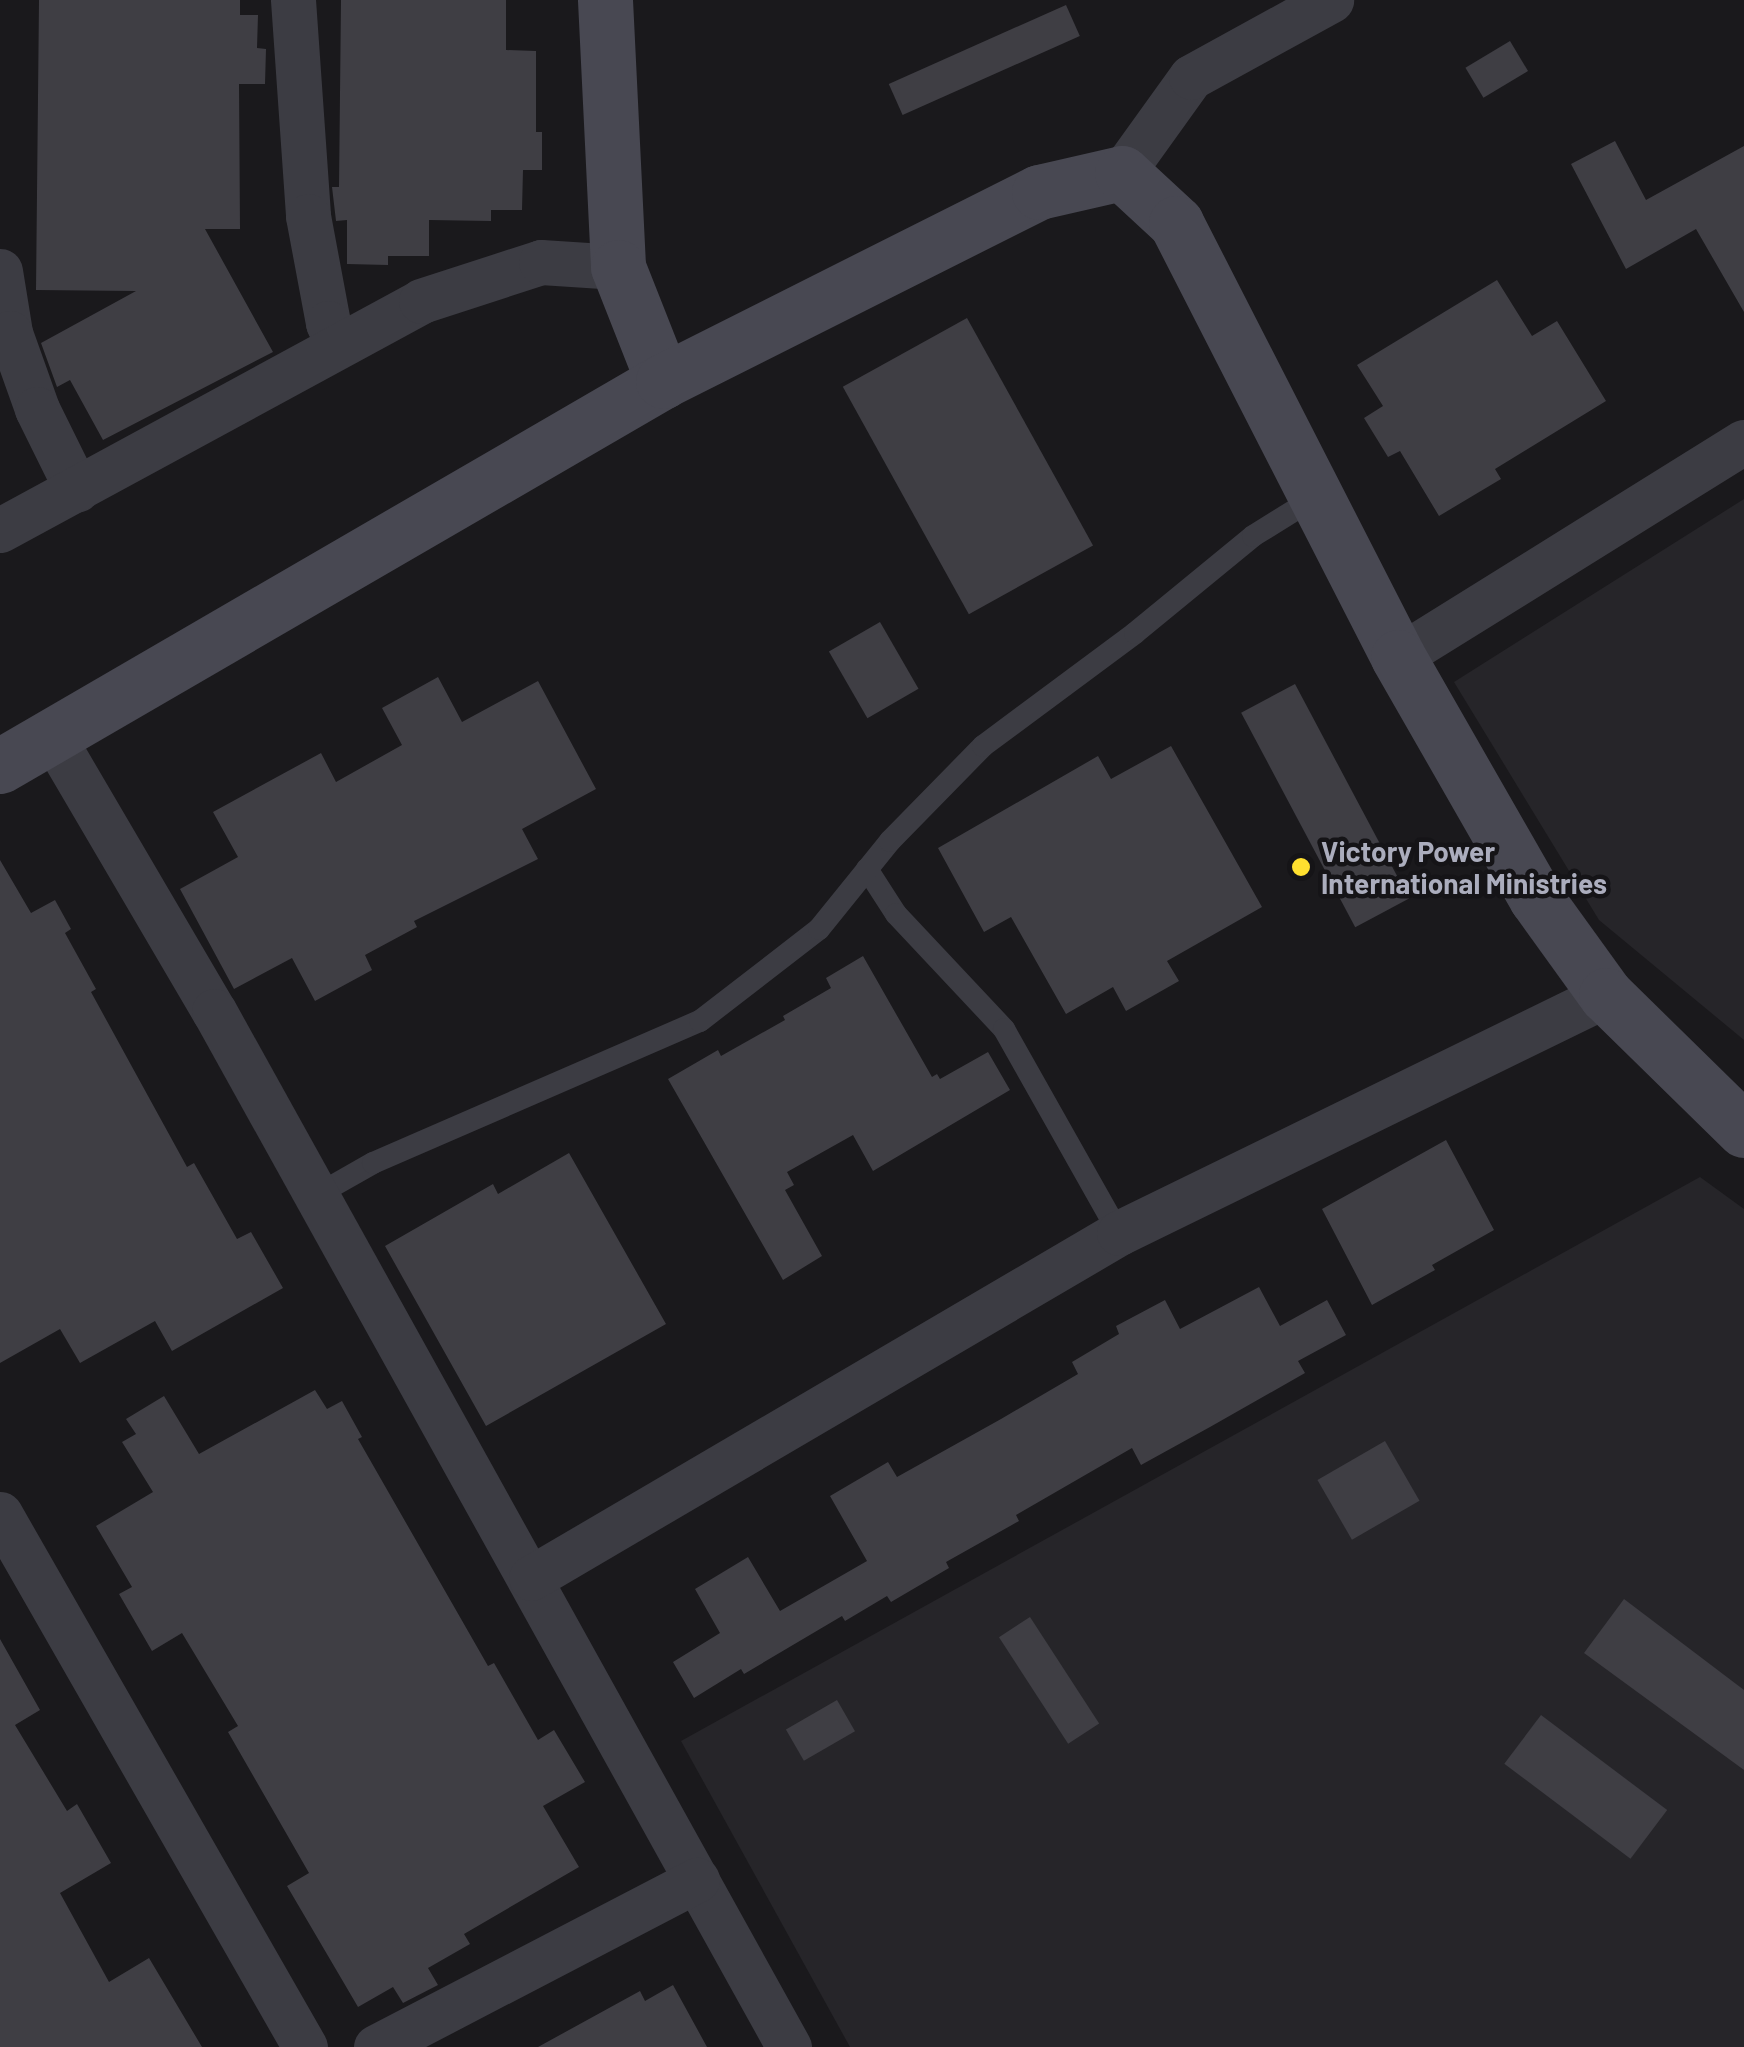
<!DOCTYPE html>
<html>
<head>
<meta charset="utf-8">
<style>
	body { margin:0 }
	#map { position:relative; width:1744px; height:2047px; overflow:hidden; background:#1a191c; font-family:Barlow,sans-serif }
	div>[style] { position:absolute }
	.built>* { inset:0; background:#262529 }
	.building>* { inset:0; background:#3f3e44; transform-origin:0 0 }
	.lane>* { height:22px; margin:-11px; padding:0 11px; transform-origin:11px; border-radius:11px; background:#3c3c43 }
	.street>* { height:45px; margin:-22.5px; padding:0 22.5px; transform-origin:22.5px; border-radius:22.5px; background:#3c3c43 }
	.secondary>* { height:55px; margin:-27.5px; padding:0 27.5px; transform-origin:27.5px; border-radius:27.5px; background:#484852 }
	.dots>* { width:28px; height:28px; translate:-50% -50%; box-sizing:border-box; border:5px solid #151417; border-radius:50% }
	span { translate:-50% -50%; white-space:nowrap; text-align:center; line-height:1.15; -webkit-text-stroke:9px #151417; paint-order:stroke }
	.poi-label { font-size:28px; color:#abadbd; font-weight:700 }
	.left { translate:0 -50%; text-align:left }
</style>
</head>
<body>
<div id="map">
	<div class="built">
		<i style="clip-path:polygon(1744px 499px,1744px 1040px,1599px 920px,1454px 682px)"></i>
		<i style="clip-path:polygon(1700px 1177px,1744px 1209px,1744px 2047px,850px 2047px,681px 1741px)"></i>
	</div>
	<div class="building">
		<i style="clip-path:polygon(39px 0,240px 0,240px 15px,258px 15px,257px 48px,266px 49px,265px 84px,239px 84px,240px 229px,205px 229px,273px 352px,103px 440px,70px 380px,57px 387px,41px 343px,136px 291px,36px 290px)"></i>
		<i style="clip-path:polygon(341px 0,506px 0,506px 50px,536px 51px,536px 132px,542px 132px,542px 170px,523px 170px,522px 210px,491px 210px,491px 221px,429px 220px,429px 256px,388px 256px,388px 265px,347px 264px,347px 220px,336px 221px,332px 187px,339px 187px)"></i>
		<i style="left:1066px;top:5px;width:34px;height:194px;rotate:66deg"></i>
		<i style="left:1510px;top:41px;width:35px;height:52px;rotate:59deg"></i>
		<i style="clip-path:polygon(1615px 141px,1646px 200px,1744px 146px,1744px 312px,1696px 229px,1626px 269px,1571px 164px)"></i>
		<i style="clip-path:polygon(1497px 280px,1532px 336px,1557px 321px,1606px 401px,1495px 469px,1501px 479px,1439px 516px,1400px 451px,1388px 457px,1364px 418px,1383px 406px,1357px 365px)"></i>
		<i style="left:967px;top:318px;width:260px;height:142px;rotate:61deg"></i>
		<i style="left:880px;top:622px;width:77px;height:59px;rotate:60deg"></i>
		<i style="clip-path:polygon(438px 677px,462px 722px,538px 681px,596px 789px,522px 829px,538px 859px,414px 921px,417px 927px,365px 955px,372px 970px,315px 1001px,292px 958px,234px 989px,180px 889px,238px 857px,213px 812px,321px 753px,336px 782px,402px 745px,382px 708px)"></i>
		<i style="left:1295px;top:684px;width:243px;height:61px;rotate:62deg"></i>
		<i style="clip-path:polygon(1171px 746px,1262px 907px,1167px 961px,1179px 981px,1126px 1011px,1113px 987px,1066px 1014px,1011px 917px,984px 932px,938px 848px,1098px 756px,1111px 779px)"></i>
		<i style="clip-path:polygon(0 860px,31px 913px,55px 900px,71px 929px,65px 933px,96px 989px,91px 992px,187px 1167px,194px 1163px,237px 1239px,251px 1232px,283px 1288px,172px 1351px,155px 1321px,80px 1363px,60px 1329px,0 1363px)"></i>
		<i style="clip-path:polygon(863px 956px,932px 1077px,937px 1074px,940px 1079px,988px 1052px,1010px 1090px,873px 1171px,853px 1135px,787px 1172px,794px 1185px,785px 1190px,822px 1256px,783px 1280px,668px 1079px,718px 1050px,721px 1056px,785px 1020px,783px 1016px,831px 988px,826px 978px)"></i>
		<i style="clip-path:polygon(1446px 1140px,1494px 1230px,1432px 1265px,1435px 1270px,1372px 1305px,1322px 1209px)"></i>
		<i style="clip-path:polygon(569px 1153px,666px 1324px,486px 1426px,385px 1246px,493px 1184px,498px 1194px)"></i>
		<i style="clip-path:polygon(1259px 1287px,1280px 1326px,1327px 1300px,1346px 1335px,1298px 1361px,1305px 1373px,1210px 1427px,1141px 1465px,1132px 1448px,1016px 1515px,1019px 1521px,946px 1562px,949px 1568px,891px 1602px,887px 1596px,845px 1621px,842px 1616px,744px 1674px,741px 1669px,694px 1698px,673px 1662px,720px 1633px,695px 1589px,748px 1557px,780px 1611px,867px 1561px,830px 1496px,888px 1462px,897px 1477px,1001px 1419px,1078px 1374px,1072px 1362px,1119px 1334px,1116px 1326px,1165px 1300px,1180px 1329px)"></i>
		<i style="clip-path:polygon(315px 1390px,327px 1409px,342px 1401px,362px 1437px,358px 1439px,488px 1666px,494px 1663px,538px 1740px,554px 1730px,585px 1782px,543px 1806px,579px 1867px,464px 1934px,470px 1944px,428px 1968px,438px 1985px,403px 2003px,393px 1987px,358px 2007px,287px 1886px,309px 1873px,228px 1732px,238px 1726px,182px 1633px,152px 1651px,119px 1594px,132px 1587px,96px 1526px,153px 1492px,122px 1442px,136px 1434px,126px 1419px,164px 1396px,199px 1454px)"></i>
		<i style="left:1385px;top:1441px;width:69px;height:78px;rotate:60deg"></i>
		<i style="clip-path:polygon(1624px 1599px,1744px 1690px,1744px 1770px,1584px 1653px)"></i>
		<i style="left:1030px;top:1617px;width:127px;height:37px;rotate:57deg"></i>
		<i style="clip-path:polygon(0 1639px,40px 1710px,15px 1725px,67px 1811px,77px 1804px,111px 1863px,60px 1893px,109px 1982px,149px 1958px,202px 2047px,0 2047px)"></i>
		<i style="left:837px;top:1700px;width:36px;height:59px;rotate:60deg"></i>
		<i style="left:1541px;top:1715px;width:158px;height:61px;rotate:37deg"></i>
		<i style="clip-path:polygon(673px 1985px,707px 2047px,538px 2047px,640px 1991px,645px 2001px)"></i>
	</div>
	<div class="lane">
		<i style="left:867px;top:869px;width:54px;rotate:57.2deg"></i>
		<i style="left:896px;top:914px;width:158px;rotate:46.8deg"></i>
		<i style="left:1004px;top:1029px;width:234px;rotate:60.6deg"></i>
		<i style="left:315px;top:1196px;width:67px;rotate:-29.6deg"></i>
		<i style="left:373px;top:1163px;width:357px;rotate:-23.5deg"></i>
		<i style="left:700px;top:1021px;width:150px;rotate:-37.7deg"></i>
		<i style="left:819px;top:929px;width:113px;rotate:-51.1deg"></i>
		<i style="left:890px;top:841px;width:133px;rotate:-45.6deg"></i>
		<i style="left:983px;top:746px;width:189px;rotate:-36.6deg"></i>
		<i style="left:1135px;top:633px;width:153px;rotate:-39.4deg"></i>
		<i style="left:1253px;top:536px;width:74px;rotate:-31.8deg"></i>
	</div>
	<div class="street">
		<i style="left:293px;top:0;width:217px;rotate:86deg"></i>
		<i style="left:308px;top:216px;width:109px;rotate:79.4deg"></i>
		<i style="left:328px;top:323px;width:22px;rotate:66deg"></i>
		<i style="left:1122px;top:173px;width:118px;rotate:-54.3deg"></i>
		<i style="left:1191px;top:77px;width:160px;rotate:-28.8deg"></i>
		<i style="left:0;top:271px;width:63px;rotate:80.8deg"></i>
		<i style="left:10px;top:333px;width:81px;rotate:70.4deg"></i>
		<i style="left:37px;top:409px;width:90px;rotate:63.7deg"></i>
		<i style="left:0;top:530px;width:479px;rotate:-28.5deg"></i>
		<i style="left:421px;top:301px;width:126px;rotate:-18deg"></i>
		<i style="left:541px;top:262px;width:77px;rotate:3.7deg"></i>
		<i style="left:1398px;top:657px;width:407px;rotate:-31.9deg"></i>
		<i style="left:53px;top:737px;width:318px;rotate:59.6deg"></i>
		<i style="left:214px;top:1011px;width:1185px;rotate:60.97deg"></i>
		<i style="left:0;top:1514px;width:614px;rotate:60.22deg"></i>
		<i style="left:531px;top:1578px;width:682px;rotate:-30.4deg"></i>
		<i style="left:1119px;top:1233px;width:542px;rotate:-26.05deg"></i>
		<i style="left:376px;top:2047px;width:362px;rotate:-27.5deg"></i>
	</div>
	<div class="secondary">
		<i style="left:605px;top:0;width:267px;rotate:87.2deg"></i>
		<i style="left:618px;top:267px;width:123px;rotate:68.5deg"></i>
		<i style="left:0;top:766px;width:767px;rotate:-30.14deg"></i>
		<i style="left:663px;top:381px;width:421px;rotate:-26.7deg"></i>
		<i style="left:1039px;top:192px;width:85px;rotate:-12.9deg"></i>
		<i style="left:1122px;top:173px;width:74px;rotate:42.8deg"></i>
		<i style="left:1176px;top:223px;width:487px;rotate:62.9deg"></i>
		<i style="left:1398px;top:657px;width:278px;rotate:60.2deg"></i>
		<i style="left:1536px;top:898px;width:120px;rotate:54.2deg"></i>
		<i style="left:1606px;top:995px;width:193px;rotate:44.4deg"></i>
	</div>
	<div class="dots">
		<i style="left:1301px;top:867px;background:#ffe02f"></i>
	</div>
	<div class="poi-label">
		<span class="left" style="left:1321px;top:867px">Victory Power<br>International Ministries</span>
	</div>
</div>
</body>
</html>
